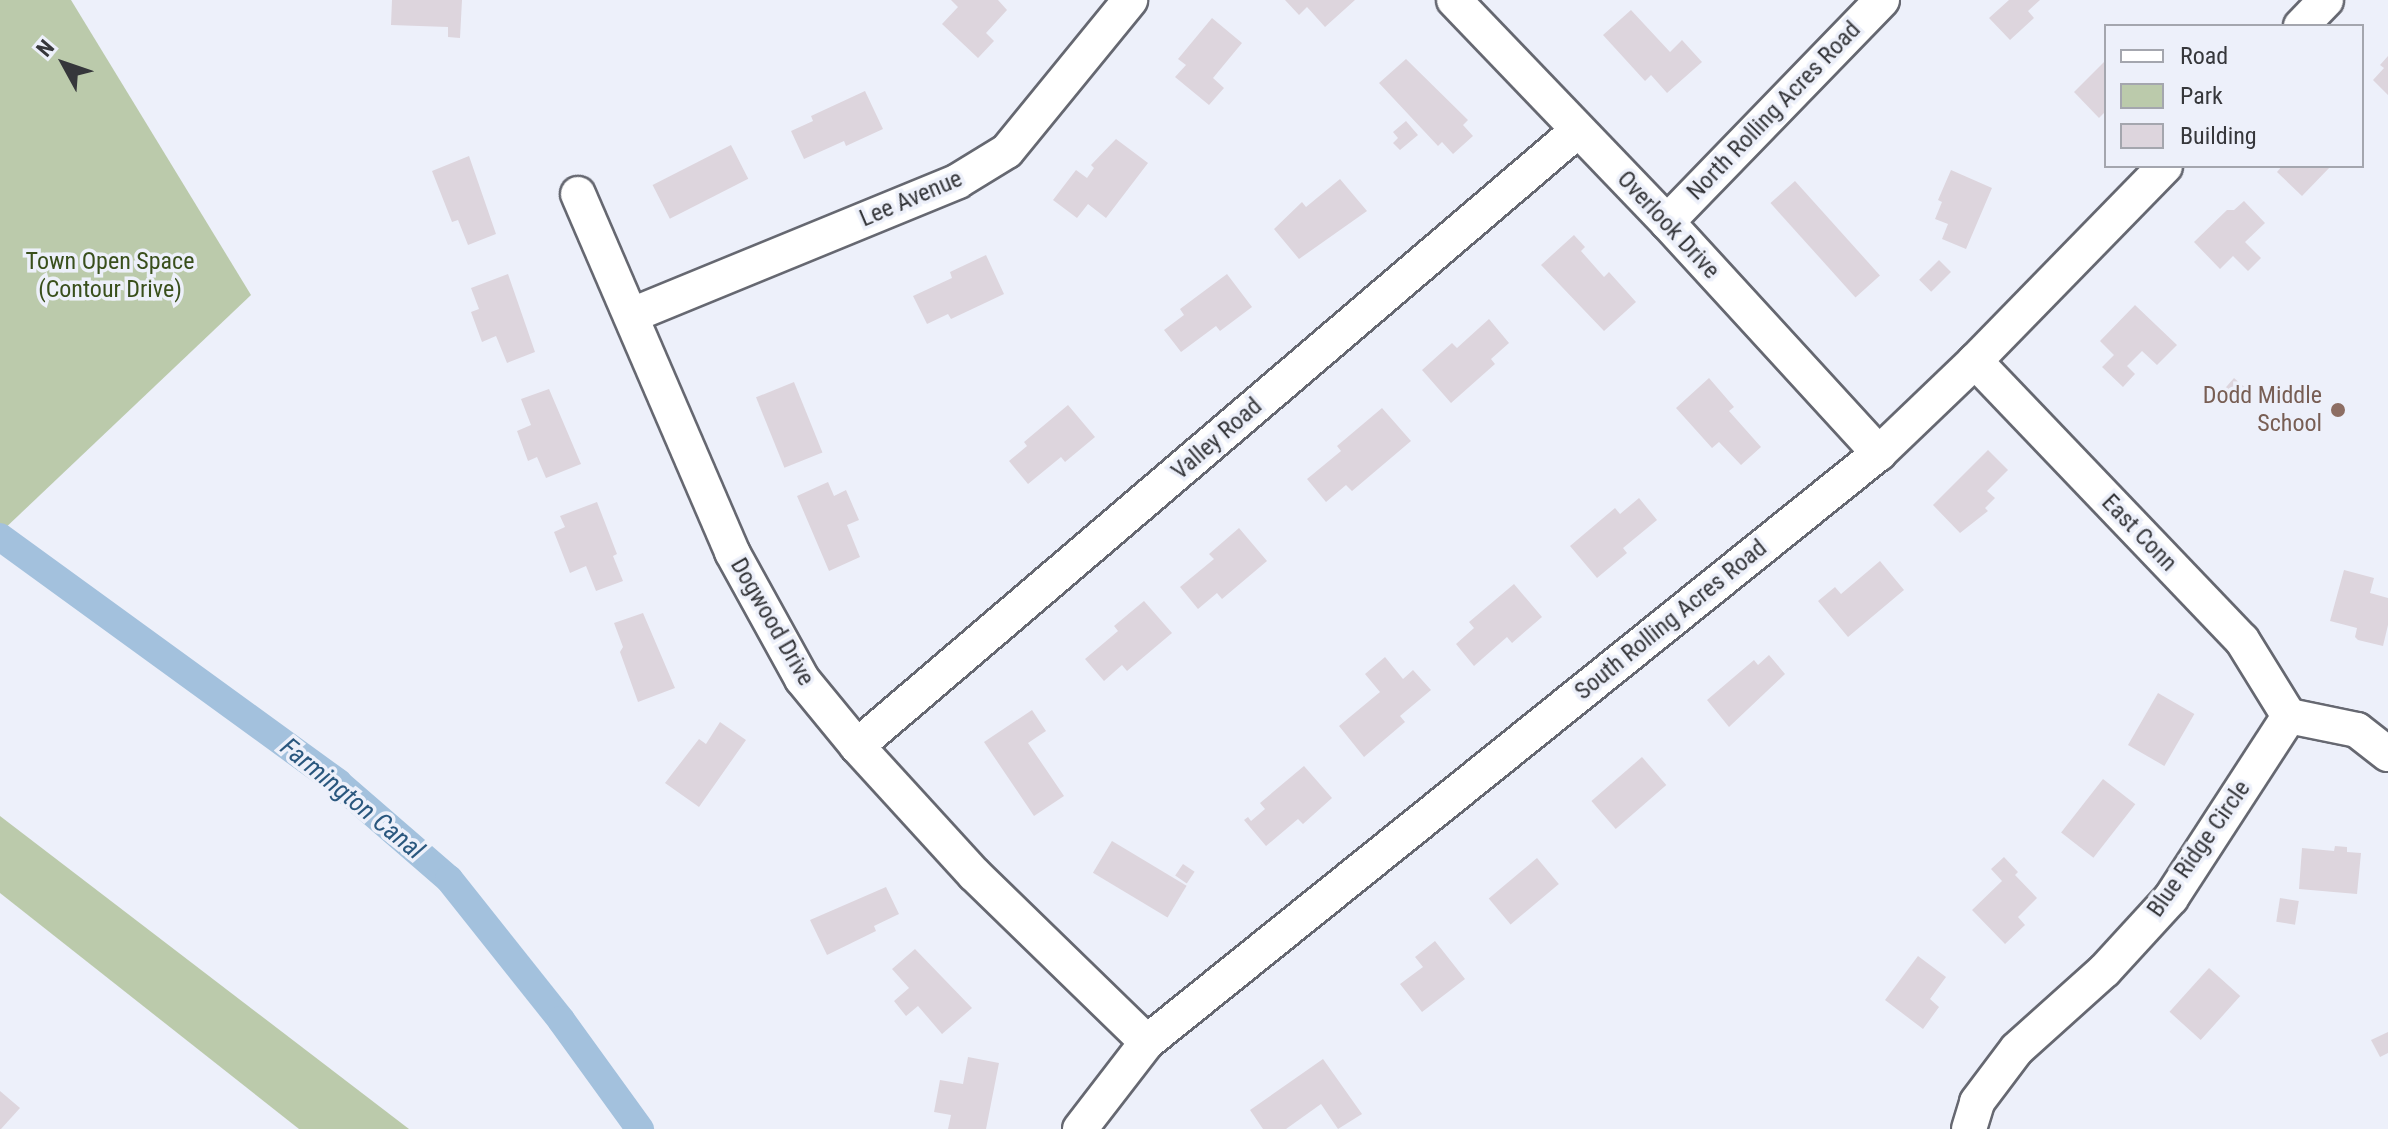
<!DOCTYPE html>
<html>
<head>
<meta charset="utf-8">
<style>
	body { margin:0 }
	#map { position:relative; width:2388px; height:1129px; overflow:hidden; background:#edf0fa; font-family:"Roboto Condensed",sans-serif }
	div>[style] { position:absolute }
	.green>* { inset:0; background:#bbcaab }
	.canal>* { height:28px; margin:-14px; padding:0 14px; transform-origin:14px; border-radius:14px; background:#a3c1dd }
	.building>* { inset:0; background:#ddd5dd; transform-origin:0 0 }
	.roads { filter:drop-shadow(2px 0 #666871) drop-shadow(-2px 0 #666871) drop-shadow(0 2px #666871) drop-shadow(0 -2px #666871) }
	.minor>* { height:34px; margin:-17px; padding:0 17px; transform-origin:17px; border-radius:17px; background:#fff }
	.dots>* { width:22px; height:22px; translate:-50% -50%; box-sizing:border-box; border:4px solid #edf0fa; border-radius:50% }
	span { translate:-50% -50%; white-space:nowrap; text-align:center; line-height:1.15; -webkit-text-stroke:7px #edf0fa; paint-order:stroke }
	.street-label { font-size:24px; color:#36373b }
	.park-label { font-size:24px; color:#394f1c }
	.education-label { font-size:24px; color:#785e54 }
	.right { translate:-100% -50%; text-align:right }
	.water-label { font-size:26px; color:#2a577e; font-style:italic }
	.legend { position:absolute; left:2104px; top:24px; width:260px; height:144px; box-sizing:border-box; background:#edf0fa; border:2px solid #a4a6ae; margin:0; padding:10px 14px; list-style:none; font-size:24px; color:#36373b }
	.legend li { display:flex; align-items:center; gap:16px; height:40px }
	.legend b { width:40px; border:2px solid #a4a6ae }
	.north { position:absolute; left:24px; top:24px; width:80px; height:80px; -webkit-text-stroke:6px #edf0fa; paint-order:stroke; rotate:310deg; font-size:22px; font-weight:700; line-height:32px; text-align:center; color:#36373b }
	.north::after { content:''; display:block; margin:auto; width:28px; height:36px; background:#36373b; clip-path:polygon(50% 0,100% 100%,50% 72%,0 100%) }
</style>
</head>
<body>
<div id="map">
	<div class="green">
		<i style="clip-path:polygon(0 0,71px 0,251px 295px,0 533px)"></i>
		<i style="clip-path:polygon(0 816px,409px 1129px,299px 1129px,0 893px)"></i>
	</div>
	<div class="canal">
		<i style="left:0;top:537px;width:418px;rotate:36deg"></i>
		<i style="left:338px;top:783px;width:147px;rotate:40.9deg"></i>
		<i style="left:449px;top:879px;width:180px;rotate:51.5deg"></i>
		<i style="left:561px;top:1020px;width:135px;rotate:54.1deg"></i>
	</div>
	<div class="building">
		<i style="clip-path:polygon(392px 0,462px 0,460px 38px,448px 37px,448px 27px,391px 25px)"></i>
		<i style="clip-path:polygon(951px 0,998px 0,1007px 10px,986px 33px,994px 41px,978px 58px,942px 24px,958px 7px)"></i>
		<i style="clip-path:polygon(1285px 0,1355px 0,1325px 27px,1307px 7px,1299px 15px)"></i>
		<i style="clip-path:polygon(2009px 0,2040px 0,2028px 11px,2034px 18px,2010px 40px,1989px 18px)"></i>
		<i style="clip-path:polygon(1631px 10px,1670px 52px,1682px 40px,1702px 62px,1667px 93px,1651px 75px,1645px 81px,1603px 35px)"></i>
		<i style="clip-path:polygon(1212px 18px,1242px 43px,1213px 78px,1224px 88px,1209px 105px,1175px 77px,1186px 65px,1178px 59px)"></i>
		<i style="clip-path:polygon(2388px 56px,2388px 95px,2373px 80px,2384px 68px,2380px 65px)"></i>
		<i style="clip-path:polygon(1406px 59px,1468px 120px,1463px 125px,1473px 136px,1453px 154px,1442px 142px,1438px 146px,1379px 83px)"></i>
		<i style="clip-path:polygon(2106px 60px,2106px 111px,2099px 118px,2074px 92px)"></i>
		<i style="clip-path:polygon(865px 91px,883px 129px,846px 146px,844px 141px,804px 159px,791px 131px,813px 121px,811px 116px)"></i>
		<i style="clip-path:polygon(1406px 121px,1418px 135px,1400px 150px,1393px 143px,1398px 138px,1393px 132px)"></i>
		<i style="clip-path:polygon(1116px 139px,1148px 163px,1106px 218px,1088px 204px,1077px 218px,1053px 200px,1076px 170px,1087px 178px,1094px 168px,1091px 165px)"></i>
		<i style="left:731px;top:145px;width:38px;height:88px;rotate:63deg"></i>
		<i style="clip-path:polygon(469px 156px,496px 234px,468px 245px,458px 220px,452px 222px,432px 171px)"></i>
		<i style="clip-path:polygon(2282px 166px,2331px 166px,2302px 196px,2277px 172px)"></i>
		<i style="clip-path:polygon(1951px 170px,1992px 188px,1966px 249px,1942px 239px,1948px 224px,1935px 219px,1942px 202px,1938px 200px)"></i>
		<i style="clip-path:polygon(1340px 179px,1367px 211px,1299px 259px,1274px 229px,1302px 202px,1306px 207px)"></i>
		<i style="left:1795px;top:181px;width:127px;height:33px;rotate:48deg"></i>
		<i style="clip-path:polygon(2244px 201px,2265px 223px,2245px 242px,2261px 258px,2248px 271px,2233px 256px,2220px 269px,2194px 242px,2227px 210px,2234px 210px)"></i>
		<i style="clip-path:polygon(1574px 235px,1585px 247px,1581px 251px,1604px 277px,1609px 272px,1636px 302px,1604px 331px,1541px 265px)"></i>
		<i style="clip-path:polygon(986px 255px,1004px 294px,951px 319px,948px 314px,927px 324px,913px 296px,952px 278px,950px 272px)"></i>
		<i style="left:1939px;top:260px;width:17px;height:28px;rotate:45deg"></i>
		<i style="clip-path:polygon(508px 274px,535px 352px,507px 363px,496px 336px,482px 342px,471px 312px,479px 309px,471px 288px)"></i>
		<i style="clip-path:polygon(1227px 274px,1252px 307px,1220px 331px,1216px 326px,1181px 352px,1164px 330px,1184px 315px,1180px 309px)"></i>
		<i style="clip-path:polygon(2135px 305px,2177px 345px,2157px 365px,2142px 351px,2127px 366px,2135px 374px,2123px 387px,2102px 367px,2114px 355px,2100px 341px)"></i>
		<i style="clip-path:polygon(1489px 319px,1509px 343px,1491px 359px,1495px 364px,1451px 403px,1422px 370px,1452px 343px,1457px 348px)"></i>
		<i style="clip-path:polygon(1709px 378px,1734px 407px,1729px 411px,1761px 447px,1741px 465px,1719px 442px,1712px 448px,1676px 408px)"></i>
		<i style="left:2234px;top:378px;width:21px;height:14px;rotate:41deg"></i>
		<i style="left:794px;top:382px;width:76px;height:41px;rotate:68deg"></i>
		<i style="clip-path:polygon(549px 389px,581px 464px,546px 478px,537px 457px,528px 461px,517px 431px,531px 425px,521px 399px)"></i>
		<i style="clip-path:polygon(1068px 405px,1095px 437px,1065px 462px,1061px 457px,1028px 484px,1009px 461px,1027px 446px,1024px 442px)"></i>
		<i style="clip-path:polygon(1382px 408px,1411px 441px,1352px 491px,1346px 485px,1326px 502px,1307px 479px,1341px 451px,1337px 446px)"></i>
		<i style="clip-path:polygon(1988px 450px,2008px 470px,1987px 491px,1995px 498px,1985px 508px,1988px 511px,1960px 533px,1933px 505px)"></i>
		<i style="clip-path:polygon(828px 482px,834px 496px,846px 490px,859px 520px,847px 525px,860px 557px,829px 571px,797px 496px)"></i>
		<i style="clip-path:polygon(1639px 498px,1657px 520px,1623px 548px,1627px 553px,1597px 578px,1570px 546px,1615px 508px,1620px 514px)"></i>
		<i style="clip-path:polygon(597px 502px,617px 554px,613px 556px,623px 581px,596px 591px,586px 566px,570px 573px,554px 532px,565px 527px,560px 516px)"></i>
		<i style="clip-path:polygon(1239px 528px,1267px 561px,1222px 599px,1217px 593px,1198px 609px,1180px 587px,1214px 559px,1209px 554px)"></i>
		<i style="clip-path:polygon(1880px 561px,1904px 590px,1848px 637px,1818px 601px,1835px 587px,1841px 594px)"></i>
		<i style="clip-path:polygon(2344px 570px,2374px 578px,2370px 593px,2388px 598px,2388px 625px,2383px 646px,2358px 640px,2355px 637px,2357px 628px,2330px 621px)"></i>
		<i style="clip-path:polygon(1514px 584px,1542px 617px,1512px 643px,1507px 637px,1474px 666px,1456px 644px,1474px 628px,1469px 622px)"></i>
		<i style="clip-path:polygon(1144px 601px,1172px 633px,1127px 671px,1122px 665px,1104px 681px,1085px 659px,1118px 631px,1114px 626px)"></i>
		<i style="clip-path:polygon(643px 613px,675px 688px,638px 702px,620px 652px,623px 647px,614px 623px)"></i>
		<i style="clip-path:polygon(1769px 655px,1785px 674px,1729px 727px,1707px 700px,1754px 660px,1758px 665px)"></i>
		<i style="clip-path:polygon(1385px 657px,1403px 679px,1413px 670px,1431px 690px,1400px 716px,1405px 722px,1364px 757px,1339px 726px,1380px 692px,1365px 674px)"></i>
		<i style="left:2158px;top:693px;width:42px;height:60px;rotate:30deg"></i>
		<i style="clip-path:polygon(1032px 710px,1046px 731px,1028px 743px,1064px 796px,1034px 816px,984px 742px)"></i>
		<i style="clip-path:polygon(720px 722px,746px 740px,699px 807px,665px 783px,699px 739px,706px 744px)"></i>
		<i style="left:1642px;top:757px;width:37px;height:67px;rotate:49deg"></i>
		<i style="clip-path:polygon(1304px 766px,1332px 798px,1303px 824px,1298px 819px,1266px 846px,1244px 820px,1248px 817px,1251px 821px,1265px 809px,1260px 803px)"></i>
		<i style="left:2103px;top:779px;width:41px;height:68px;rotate:38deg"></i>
		<i style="left:1112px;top:841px;width:87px;height:37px;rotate:31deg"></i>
		<i style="clip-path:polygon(2335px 846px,2347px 847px,2347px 852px,2361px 853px,2357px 894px,2299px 889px,2302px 848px,2334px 851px)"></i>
		<i style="clip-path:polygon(2004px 857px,2018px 872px,2015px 875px,2037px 898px,2018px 917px,2025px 925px,2005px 944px,1972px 910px,2002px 881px,1991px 869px)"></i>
		<i style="left:1537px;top:858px;width:34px;height:63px;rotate:50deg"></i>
		<i style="left:1183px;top:864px;width:14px;height:14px;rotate:34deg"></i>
		<i style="clip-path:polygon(886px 887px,899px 914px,874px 926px,876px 931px,827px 955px,810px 920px)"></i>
		<i style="left:2280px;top:898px;width:19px;height:24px;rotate:9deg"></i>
		<i style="clip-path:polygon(1435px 941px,1465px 979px,1422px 1012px,1400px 984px,1423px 967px,1415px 957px)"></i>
		<i style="clip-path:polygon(915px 949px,972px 1008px,942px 1034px,918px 1006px,906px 1016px,894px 1001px,909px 988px,892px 969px)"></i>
		<i style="clip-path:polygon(1918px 956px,1946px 977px,1930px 999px,1939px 1007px,1923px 1029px,1885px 1000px)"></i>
		<i style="left:2209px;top:968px;width:42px;height:59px;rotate:42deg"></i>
		<i style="clip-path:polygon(2388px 1032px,2388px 1053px,2380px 1057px,2371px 1040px)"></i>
		<i style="clip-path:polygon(968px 1057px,999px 1063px,986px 1129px,948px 1129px,951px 1115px,934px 1112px,940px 1080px,963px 1084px)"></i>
		<i style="clip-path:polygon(1323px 1059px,1362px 1114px,1338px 1129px,1321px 1104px,1286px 1129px,1263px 1129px,1250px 1110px)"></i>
		<i style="clip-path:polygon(0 1091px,20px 1108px,1px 1129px,0 1129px)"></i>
	</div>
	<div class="roads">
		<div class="minor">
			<i style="left:1454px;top:0;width:308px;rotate:46.2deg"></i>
			<i style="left:1667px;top:222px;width:314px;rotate:47.5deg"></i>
			<i style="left:2301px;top:26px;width:36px;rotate:-46deg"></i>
			<i style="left:578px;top:194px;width:390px;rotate:66.7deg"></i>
			<i style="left:732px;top:552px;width:145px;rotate:61.1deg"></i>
			<i style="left:802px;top:679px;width:87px;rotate:50.6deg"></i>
			<i style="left:857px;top:746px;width:173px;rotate:47.6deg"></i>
			<i style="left:974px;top:874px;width:241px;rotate:44.2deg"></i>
			<i style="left:1667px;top:222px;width:309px;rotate:-45.9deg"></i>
			<i style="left:632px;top:315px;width:352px;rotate:-22.3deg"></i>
			<i style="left:958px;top:181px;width:57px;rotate:-31.5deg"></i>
			<i style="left:1007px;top:151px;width:195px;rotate:-50.8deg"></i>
			<i style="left:1975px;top:361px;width:386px;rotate:46.3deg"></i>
			<i style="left:2242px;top:640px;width:89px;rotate:58.3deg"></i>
			<i style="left:2289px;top:716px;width:69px;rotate:11.6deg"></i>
			<i style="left:2357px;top:730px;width:39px;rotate:38deg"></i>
			<i style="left:857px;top:746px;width:947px;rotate:-40.5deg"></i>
			<i style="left:1080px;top:1129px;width:110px;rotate:-52.4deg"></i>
			<i style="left:1147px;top:1042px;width:940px;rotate:-38.82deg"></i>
			<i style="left:1879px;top:453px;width:133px;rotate:-43.8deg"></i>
			<i style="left:1975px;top:361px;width:272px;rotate:-45.7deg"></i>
			<i style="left:1969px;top:1129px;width:28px;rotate:-73deg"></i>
			<i style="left:1977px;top:1102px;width:66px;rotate:-53deg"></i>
			<i style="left:2017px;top:1049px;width:118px;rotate:-41.9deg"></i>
			<i style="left:2105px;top:970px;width:98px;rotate:-47.5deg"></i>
			<i style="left:2171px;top:898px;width:217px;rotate:-57deg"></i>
		</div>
	</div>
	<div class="dots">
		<i style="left:2338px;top:410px;background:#8d6e63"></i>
	</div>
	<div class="street-label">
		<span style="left:1774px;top:111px;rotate:-46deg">North Rolling Acres Road</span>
		<span style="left:911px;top:199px;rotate:-23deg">Lee Avenue</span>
		<span style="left:1668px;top:225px;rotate:47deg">Overlook Drive</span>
		<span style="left:1217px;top:439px;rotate:-41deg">Valley Road</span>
		<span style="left:2139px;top:533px;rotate:46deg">East Conn</span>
		<span style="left:1671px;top:620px;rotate:-39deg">South Rolling Acres Road</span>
		<span style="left:772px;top:622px;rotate:60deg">Dogwood Drive</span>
		<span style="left:2199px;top:849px;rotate:-55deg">Blue Ridge Circle</span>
	</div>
	<div class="park-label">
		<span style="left:110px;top:276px">Town Open Space<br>(Contour Drive)</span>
	</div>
	<div class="education-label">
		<span class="right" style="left:2322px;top:410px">Dodd Middle<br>School</span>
	</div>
	<div class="water-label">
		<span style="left:352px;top:799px;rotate:39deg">Farmington Canal</span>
	</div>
	<ul class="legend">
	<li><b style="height:10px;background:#fff"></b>Road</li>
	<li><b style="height:22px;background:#bbcaab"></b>Park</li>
	<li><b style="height:22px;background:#ddd5dd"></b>Building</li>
	</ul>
	<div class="north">N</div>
</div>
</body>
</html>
